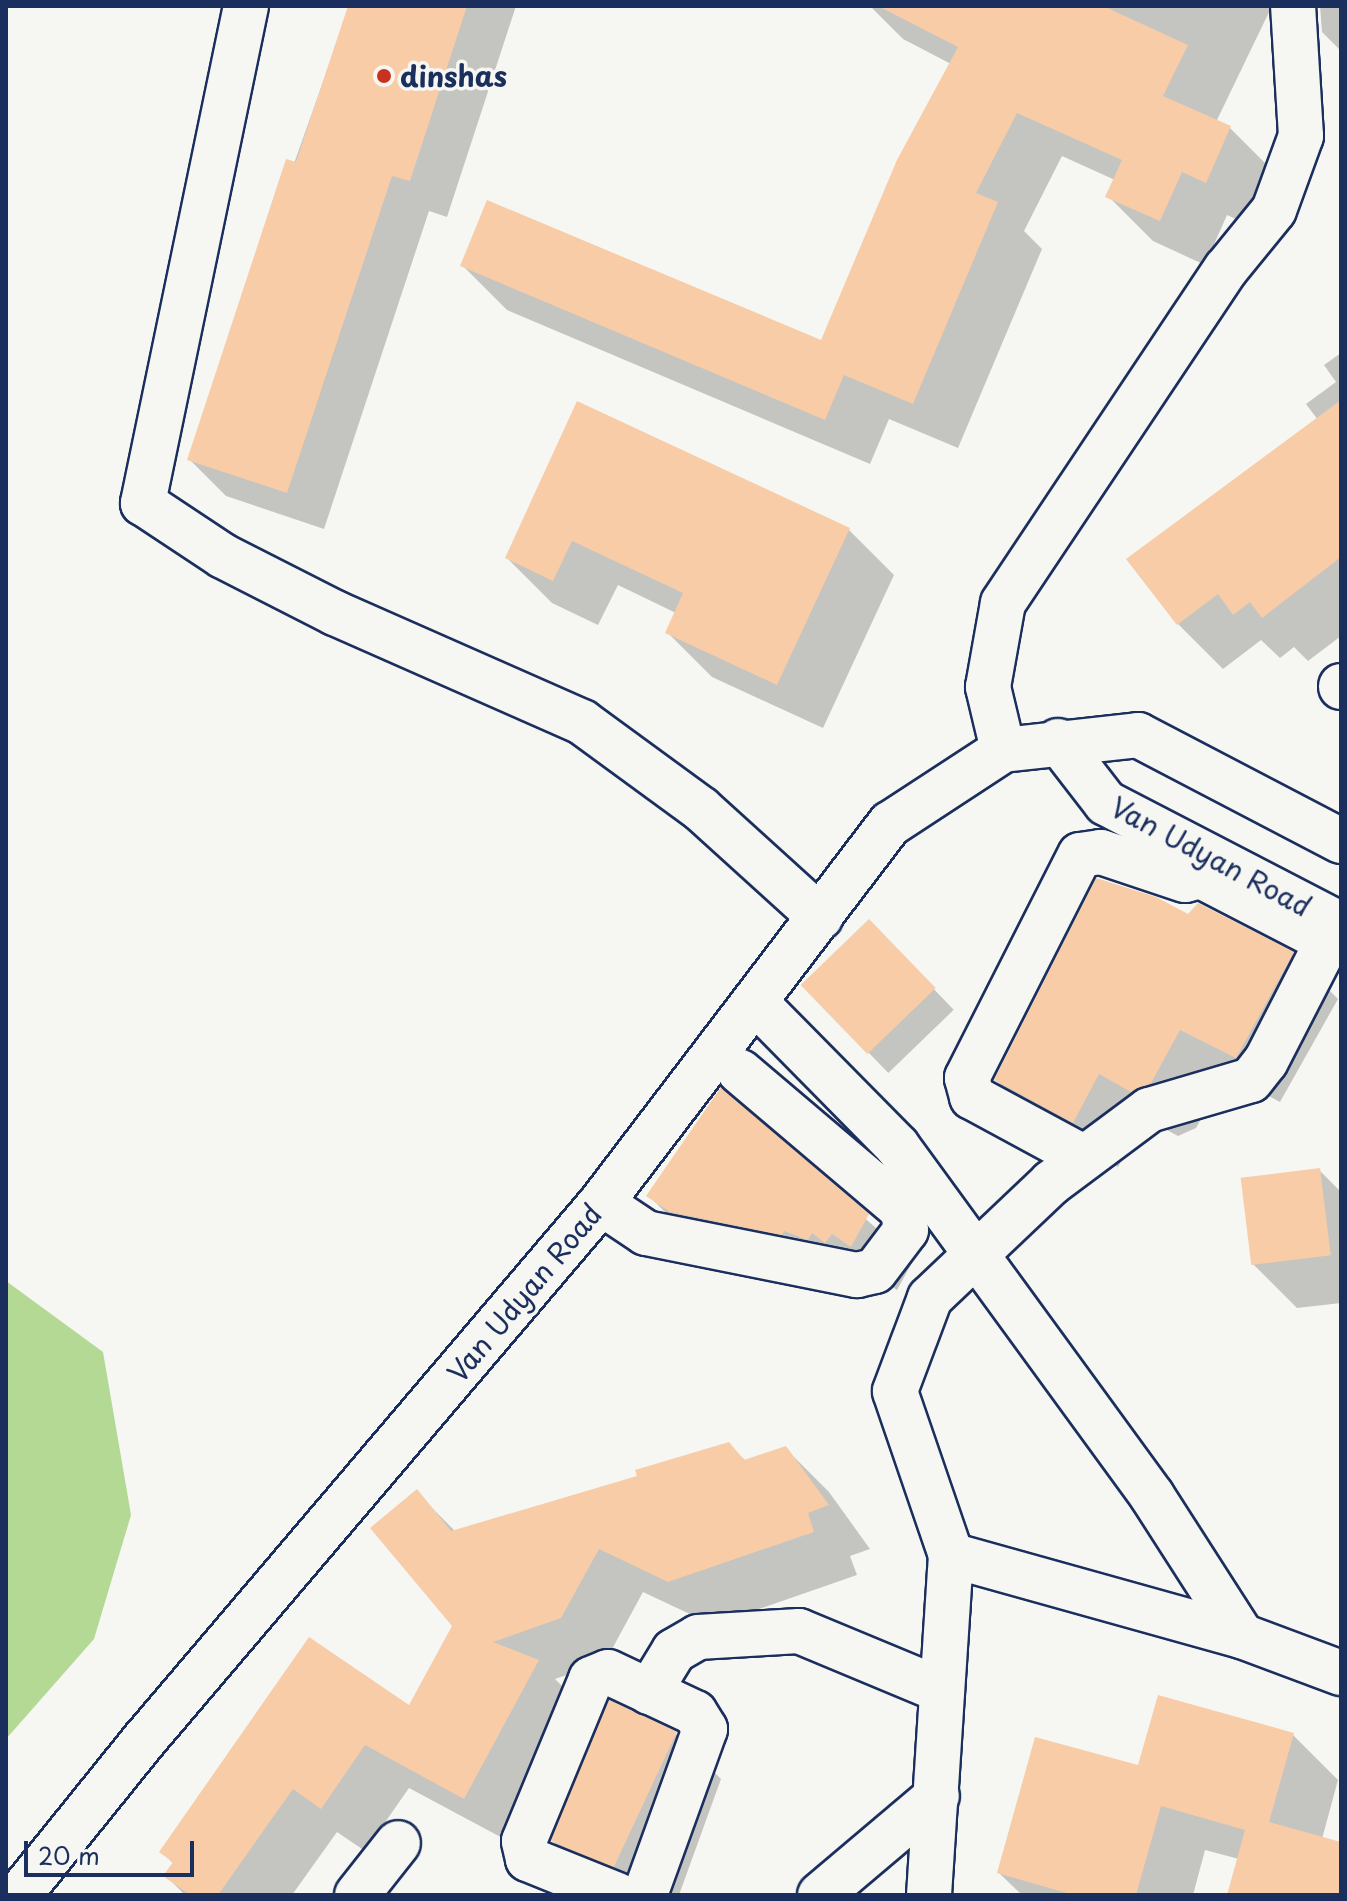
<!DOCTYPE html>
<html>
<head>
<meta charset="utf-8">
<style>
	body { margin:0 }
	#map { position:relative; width:1347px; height:1901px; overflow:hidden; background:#f6f6f2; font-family:"Playpen Sans",sans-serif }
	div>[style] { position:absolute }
	.green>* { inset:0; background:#b3d994 }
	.shadow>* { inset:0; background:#0003; transform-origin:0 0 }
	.building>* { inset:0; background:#f8cca7; transform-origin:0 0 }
	.roads { filter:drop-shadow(2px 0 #1b2f5e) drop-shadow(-2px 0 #1b2f5e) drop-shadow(0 2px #1b2f5e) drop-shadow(0 -2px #1b2f5e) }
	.street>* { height:44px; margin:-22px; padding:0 22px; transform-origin:22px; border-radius:22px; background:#f6f6f2 }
	.secondary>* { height:44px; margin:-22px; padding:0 22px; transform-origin:22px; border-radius:22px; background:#f6f6f2 }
	.dots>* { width:22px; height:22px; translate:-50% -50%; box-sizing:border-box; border:4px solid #f6f6f2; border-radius:50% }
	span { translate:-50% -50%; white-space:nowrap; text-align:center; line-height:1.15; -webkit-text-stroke:7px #f6f6f2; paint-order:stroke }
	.poi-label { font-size:28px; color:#1b2f5e; font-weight:700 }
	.left { translate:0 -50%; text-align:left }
	.street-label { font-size:28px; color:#1b2f5e }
	.frame { position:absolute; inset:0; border:8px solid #1b2f5e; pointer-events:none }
	.scale { position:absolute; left:24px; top:1841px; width:170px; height:36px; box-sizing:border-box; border:4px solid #1b2f5e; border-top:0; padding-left:10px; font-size:24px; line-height:28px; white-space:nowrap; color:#1b2f5e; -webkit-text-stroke:6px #f6f6f2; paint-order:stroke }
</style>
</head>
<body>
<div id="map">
	<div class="green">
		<i style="clip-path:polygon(6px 1281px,103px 1352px,131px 1515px,94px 1639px,6px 1739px)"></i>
	</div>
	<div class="shadow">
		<i style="clip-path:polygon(350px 6px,516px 6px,447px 217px,429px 211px,324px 529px,226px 496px,189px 459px)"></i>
		<i style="clip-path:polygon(870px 6px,1272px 6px,1216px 122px,1230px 128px,1275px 173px,1251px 226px,1227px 215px,1205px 265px,1153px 241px,1108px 196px,1115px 180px,1062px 156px,1024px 231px,1042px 249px,958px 448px,889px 419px,870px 464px,507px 310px,462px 265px,822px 343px,951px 64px,903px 39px)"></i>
		<i style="clip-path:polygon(1320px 6px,1341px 6px,1341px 51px,1322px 32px)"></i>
		<i style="clip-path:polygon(1341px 353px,1341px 636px,1308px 661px,1294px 647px,1280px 658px,1261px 640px,1223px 669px,1178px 624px,1318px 420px,1306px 404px,1336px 382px,1324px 365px)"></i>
		<i style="clip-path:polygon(578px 404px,849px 530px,894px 575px,823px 728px,712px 677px,667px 632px,676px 613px,618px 585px,598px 625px,552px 603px,507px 558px)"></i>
		<i style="left:869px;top:922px;width:122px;height:91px;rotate:46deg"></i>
		<i style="clip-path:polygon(1293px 954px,1338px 999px,1280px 1102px,1226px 1073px,1196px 1128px,1178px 1136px,1145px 1118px,1118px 1167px,1041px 1125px,996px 1080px)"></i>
		<i style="clip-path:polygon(721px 1090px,913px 1261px,897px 1290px,877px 1277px,694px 1241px,649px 1196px)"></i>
		<i style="clip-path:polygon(1319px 1170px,1341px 1192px,1341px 1303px,1297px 1308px,1252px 1263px)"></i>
		<i style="clip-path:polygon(728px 1444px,746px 1461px,785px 1448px,829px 1492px,870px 1549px,850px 1556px,857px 1575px,713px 1625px,643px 1592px,605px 1662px,555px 1679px,581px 1705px,508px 1841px,409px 1788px,365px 1851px,337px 1832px,292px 1895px,185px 1895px,166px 1876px,174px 1864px,161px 1852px,410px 1708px,454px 1626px,416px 1492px,456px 1532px,640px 1477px)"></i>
		<i style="clip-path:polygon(676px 1734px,721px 1779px,679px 1895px,621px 1895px,598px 1886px,553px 1841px)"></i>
		<i style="clip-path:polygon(1293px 1735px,1338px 1780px,1322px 1839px,1341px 1845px,1341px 1895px,1229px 1895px,1239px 1859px,1205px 1850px,1193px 1895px,1022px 1895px,999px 1873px,1140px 1768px)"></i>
	</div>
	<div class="building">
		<i style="clip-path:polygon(348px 6px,467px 6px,410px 181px,392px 176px,287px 493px,187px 460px,286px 159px,296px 162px)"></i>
		<i style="clip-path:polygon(878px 6px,1103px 6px,1188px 45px,1163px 96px,1231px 126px,1206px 183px,1182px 172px,1160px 221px,1105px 197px,1122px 160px,1017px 113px,976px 193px,998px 202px,913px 404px,844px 375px,825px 420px,460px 266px,487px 200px,821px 340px,897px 160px,958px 47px)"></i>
		<i style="clip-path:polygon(1341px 400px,1341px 557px,1262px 618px,1250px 602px,1233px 615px,1218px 594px,1177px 625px,1126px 559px)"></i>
		<i style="clip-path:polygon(577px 401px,850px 528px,777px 685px,665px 633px,683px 593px,572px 541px,553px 581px,505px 558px)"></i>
		<i style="clip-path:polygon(1096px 878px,1156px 897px,1188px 914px,1198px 903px,1294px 952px,1236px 1058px,1180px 1030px,1151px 1083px,1131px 1092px,1099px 1074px,1073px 1123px,994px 1080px)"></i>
		<i style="left:869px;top:919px;width:96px;height:95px;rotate:46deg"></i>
		<i style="clip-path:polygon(721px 1087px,869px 1214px,851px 1247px,832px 1234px,825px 1243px,812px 1233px,808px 1240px,784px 1231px,782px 1235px,670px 1212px,646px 1196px)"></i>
		<i style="left:1320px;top:1168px;width:88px;height:80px;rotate:83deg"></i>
		<i style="clip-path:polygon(729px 1442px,744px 1460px,786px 1446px,829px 1505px,808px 1513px,814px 1532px,668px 1582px,599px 1549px,561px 1618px,493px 1642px,539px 1660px,464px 1799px,365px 1745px,321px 1809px,293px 1789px,218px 1895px,190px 1895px,163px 1876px,173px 1862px,159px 1852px,309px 1637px,409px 1705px,452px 1626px,370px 1528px,417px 1489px,451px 1531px,637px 1476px,635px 1470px)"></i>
		<i style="clip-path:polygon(1158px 1695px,1294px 1733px,1269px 1822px,1341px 1842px,1341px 1895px,1227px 1895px,1245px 1830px,1161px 1806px,1136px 1895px,1074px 1895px,997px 1873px,1035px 1737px,1138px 1765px)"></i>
		<i style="left:609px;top:1700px;width:75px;height:152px;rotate:25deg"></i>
	</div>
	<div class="roads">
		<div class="street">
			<i style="left:246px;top:6px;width:508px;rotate:101.71deg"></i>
			<i style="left:143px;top:503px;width:96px;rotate:33.5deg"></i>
			<i style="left:223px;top:556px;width:126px;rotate:27deg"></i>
			<i style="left:335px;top:613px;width:270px;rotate:23.8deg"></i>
			<i style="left:582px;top:722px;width:147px;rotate:36.2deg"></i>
			<i style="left:701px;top:809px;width:161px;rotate:42.2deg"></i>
			<i style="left:1341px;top:686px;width:1px;rotate:90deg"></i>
			<i style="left:1003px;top:750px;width:65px;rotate:-103.4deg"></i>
			<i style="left:988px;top:687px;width:85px;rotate:-79.9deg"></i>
			<i style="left:1003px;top:603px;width:402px;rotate:-56.3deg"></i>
			<i style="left:1226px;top:269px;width:76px;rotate:-50.9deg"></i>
			<i style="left:1274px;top:210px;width:79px;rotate:-70deg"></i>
			<i style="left:1301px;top:136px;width:130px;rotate:-93.5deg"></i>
			<i style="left:756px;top:1003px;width:201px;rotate:45.4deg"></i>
			<i style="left:897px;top:1146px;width:433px;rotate:53.9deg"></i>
			<i style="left:1152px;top:1496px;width:166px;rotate:57.3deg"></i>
			<i style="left:601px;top:1203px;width:54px;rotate:33.7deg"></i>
			<i style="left:646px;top:1233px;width:215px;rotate:11.3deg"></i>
			<i style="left:857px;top:1275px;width:18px;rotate:-13deg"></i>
			<i style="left:875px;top:1271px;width:51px;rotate:-52.9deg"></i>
			<i style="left:906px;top:1230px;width:20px;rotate:-99deg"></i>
			<i style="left:903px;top:1210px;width:214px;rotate:-139.7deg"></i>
			<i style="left:951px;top:1555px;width:173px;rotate:-108.9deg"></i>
			<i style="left:895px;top:1391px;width:99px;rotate:-69.4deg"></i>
			<i style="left:930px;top:1298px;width:167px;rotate:-43.5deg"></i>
			<i style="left:1051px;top:1183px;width:122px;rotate:-36.7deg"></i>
			<i style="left:1149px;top:1110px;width:106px;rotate:-16.4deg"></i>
			<i style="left:1251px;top:1080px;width:24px;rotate:-52deg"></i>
			<i style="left:1266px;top:1061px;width:123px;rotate:-62.8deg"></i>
			<i style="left:1322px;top:952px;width:18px;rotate:-112deg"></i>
			<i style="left:1315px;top:935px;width:128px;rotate:-152.6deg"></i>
			<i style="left:1201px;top:876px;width:16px;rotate:166deg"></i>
			<i style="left:1185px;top:880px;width:89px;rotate:-161.6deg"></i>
			<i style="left:1101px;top:852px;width:21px;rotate:172deg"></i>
			<i style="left:1080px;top:855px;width:250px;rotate:116.9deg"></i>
			<i style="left:967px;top:1078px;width:20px;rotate:75deg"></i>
			<i style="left:972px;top:1097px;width:126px;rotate:28.4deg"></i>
			<i style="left:649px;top:1692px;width:48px;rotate:-58.6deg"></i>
			<i style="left:674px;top:1651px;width:28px;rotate:-30deg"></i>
			<i style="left:698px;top:1637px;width:101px;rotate:-3.4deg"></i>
			<i style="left:799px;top:1631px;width:154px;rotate:22.6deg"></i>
			<i style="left:357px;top:1895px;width:66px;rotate:-51.7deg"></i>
			<i style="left:617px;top:1895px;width:96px;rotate:-158deg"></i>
			<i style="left:528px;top:1859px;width:18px;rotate:-103deg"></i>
			<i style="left:524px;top:1841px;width:175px;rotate:-67.5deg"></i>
			<i style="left:591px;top:1679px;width:18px;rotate:-22deg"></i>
			<i style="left:608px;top:1672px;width:96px;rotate:25.2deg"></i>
			<i style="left:695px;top:1713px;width:19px;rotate:58deg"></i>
			<i style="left:705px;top:1729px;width:177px;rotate:109.9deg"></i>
			<i style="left:820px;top:1895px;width:153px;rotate:-40.2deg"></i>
			<i style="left:929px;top:1895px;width:341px;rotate:-86.3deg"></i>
			<i style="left:951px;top:1555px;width:302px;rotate:15.6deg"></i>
			<i style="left:1242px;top:1636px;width:106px;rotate:20.5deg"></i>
		</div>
		<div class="secondary">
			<i style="left:1058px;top:741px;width:78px;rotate:52.3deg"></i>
			<i style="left:1106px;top:803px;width:265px;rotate:27.4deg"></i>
			<i style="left:19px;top:1895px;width:201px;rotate:-51.1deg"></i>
			<i style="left:145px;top:1739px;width:704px;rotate:-49.61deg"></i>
			<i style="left:601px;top:1203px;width:477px;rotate:-52.7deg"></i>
			<i style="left:890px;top:824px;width:135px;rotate:-33.2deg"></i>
			<i style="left:1003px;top:750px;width:136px;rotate:-6.3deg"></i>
			<i style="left:1138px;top:735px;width:229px;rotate:27.6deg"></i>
		</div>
	</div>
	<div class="dots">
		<i style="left:384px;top:76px;background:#c8321e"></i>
	</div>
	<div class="poi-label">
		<span class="left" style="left:400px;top:76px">dinshas</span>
	</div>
	<div class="street-label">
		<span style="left:1211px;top:856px;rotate:28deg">Van Udyan Road</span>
		<span style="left:524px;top:1293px;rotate:-50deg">Van Udyan Road</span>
	</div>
	<div class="frame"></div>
	<div class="scale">20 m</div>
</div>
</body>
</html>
